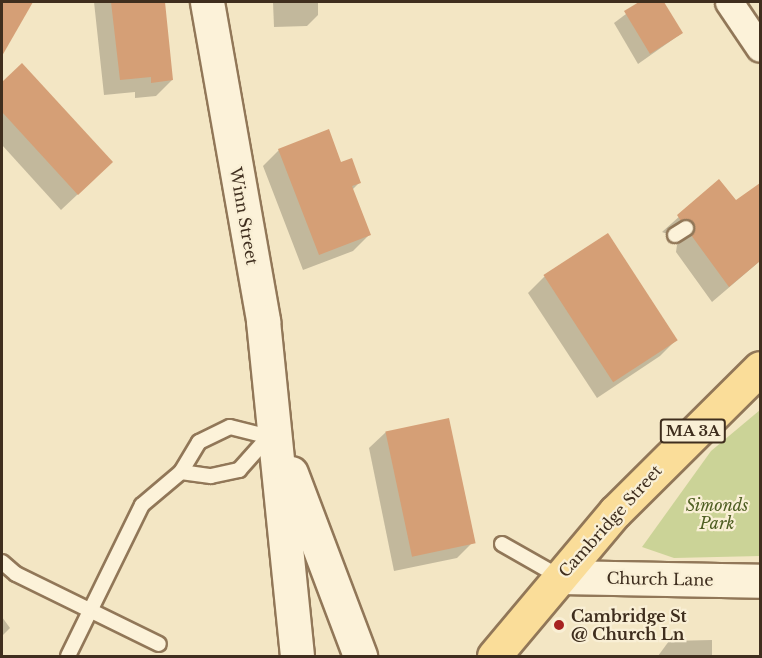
<!DOCTYPE html>
<html>
<head>
<meta charset="utf-8">
<style>
	body { margin:0 }
	#map { position:relative; width:762px; height:658px; overflow:hidden; background:#f3e6c4; font-family:"Libre Baskerville",serif }
	div>[style] { position:absolute }
	.green>* { inset:0; background:#cbd397 }
	.shadow>* { inset:0; background:#0003 }
	.building>* { inset:0; background:#d59f76; transform-origin:0 0 }
	.roads { filter:drop-shadow(2px 0 #917758) drop-shadow(-2px 0 #917758) drop-shadow(0 2px #917758) drop-shadow(0 -2px #917758) }
	.service>* { height:14px; margin:-7px; padding:0 7px; transform-origin:7px; border-radius:7px; background:#fcf2d9 }
	.minor>* { height:27px; margin:-13.5px; padding:0 13.5px; transform-origin:13.5px; border-radius:13.5px; background:#fcf2d9 }
	.tertiary>* { height:33px; margin:-16.5px; padding:0 16.5px; transform-origin:16.5px; border-radius:16.5px; background:#fcf2d9 }
	.secondary>* { height:33px; margin:-16.5px; padding:0 16.5px; transform-origin:16.5px; border-radius:16.5px; background:#fcf2d9 }
	.primary>* { height:33px; margin:-16.5px; padding:0 16.5px; transform-origin:16.5px; border-radius:16.5px; background:#fadd99 }
	.dots>* { width:16px; height:16px; translate:-50% -50%; box-sizing:border-box; border:3px solid #f9efd5; border-radius:50% }
	span { translate:-50% -50%; white-space:nowrap; text-align:center; line-height:1.15; -webkit-text-stroke:4.5px #f9efd5; paint-order:stroke }
	.shield-label span { padding:2px 4px; background:#f9efd5; border:2px solid; border-radius:4px; -webkit-text-stroke-width:0 }
	.shield-label { font-size:15px; color:#3f2e1e; font-weight:700 }
	.street-label { font-size:16px; color:#3f2e1e }
	.park-label { font-size:16px; color:#4e5e22; font-style:italic }
	.poi-label { font-size:16px; color:#3f2e1e; font-weight:700 }
	.left { translate:0 -50%; text-align:left }
	.frame { position:absolute; inset:0; border:3px solid #3f2e1e; pointer-events:none }
</style>
</head>
<body>
<div id="map">
	<div class="green">
		<i style="clip-path:polygon(760px 410px,760px 556px,674px 558px,642px 547px,711px 451px)"></i>
	</div>
	<div class="shadow">
		<i style="clip-path:polygon(2px 2px,31px 2px,2px 52px)"></i>
		<i style="clip-path:polygon(94px 2px,164px 2px,172px 80px,156px 96px,135px 98px,135px 92px,104px 95px)"></i>
		<i style="clip-path:polygon(273px 2px,318px 2px,318px 15px,307px 26px,274px 27px)"></i>
		<i style="clip-path:polygon(642px 2px,662px 2px,682px 33px,638px 64px,614px 23px)"></i>
		<i style="clip-path:polygon(22px 65px,95px 178px,61px 210px,2px 145px,2px 84px)"></i>
		<i style="clip-path:polygon(279px 150px,340px 164px,360px 182px,352px 190px,369px 235px,353px 251px,303px 270px,263px 166px)"></i>
		<i style="clip-path:polygon(719px 181px,736px 202px,760px 184px,760px 261px,712px 302px,676px 252px,678px 238px,662px 232px)"></i>
		<i style="clip-path:polygon(608px 235px,676px 340px,660px 356px,597px 398px,528px 293px,544px 277px)"></i>
		<i style="clip-path:polygon(386px 432px,473px 542px,457px 558px,394px 571px,369px 448px)"></i>
		<i style="clip-path:polygon(2px 617px,10px 628px,2px 636px)"></i>
		<i style="clip-path:polygon(712px 640px,712px 656px,658px 656px,669px 641px)"></i>
	</div>
	<div class="building">
		<i style="clip-path:polygon(2px 2px,33px 2px,2px 56px)"></i>
		<i style="clip-path:polygon(111px 2px,165px 2px,173px 80px,151px 83px,151px 77px,120px 80px)"></i>
		<i style="clip-path:polygon(639px 2px,664px 2px,683px 33px,650px 54px,624px 11px)"></i>
		<i style="clip-path:polygon(22px 63px,113px 162px,78px 195px,2px 112px,2px 82px)"></i>
		<i style="clip-path:polygon(329px 129px,341px 162px,352px 158px,361px 183px,352px 186px,371px 235px,319px 255px,278px 149px)"></i>
		<i style="clip-path:polygon(719px 179px,736px 200px,760px 183px,760px 261px,729px 287px,691px 235px,693px 223px,681px 221px,677px 215px)"></i>
		<i style="left:608px;top:233px;width:128px;height:77px;rotate:57deg"></i>
		<i style="left:449px;top:418px;width:128px;height:65px;rotate:78deg"></i>
	</div>
	<div class="roads">
		<div class="service">
			<i style="left:675px;top:235px;width:13px;rotate:-32deg"></i>
			<i style="left:181px;top:472px;width:30px;rotate:8deg"></i>
			<i style="left:211px;top:476px;width:29px;rotate:-12deg"></i>
			<i style="left:239px;top:470px;width:50px;rotate:-48.3deg"></i>
			<i style="left:502px;top:544px;width:67px;rotate:29.6deg"></i>
			<i style="left:2px;top:562px;width:18px;rotate:41deg"></i>
			<i style="left:16px;top:574px;width:159px;rotate:26.1deg"></i>
			<i style="left:68px;top:656px;width:168px;rotate:-63.9deg"></i>
			<i style="left:142px;top:505px;width:51px;rotate:-40.2deg"></i>
			<i style="left:181px;top:472px;width:35px;rotate:-59deg"></i>
			<i style="left:199px;top:442px;width:34px;rotate:-26deg"></i>
			<i style="left:230px;top:427px;width:37px;rotate:14deg"></i>
		</div>
		<div class="minor">
			<i style="left:729px;top:2px;width:55px;rotate:56deg"></i>
		</div>
		<div class="tertiary">
			<i style="left:560px;top:577px;width:200px;rotate:1.1deg"></i>
		</div>
		<div class="secondary">
			<i style="left:207px;top:2px;width:324px;rotate:80deg"></i>
			<i style="left:263px;top:321px;width:337px;rotate:84.2deg"></i>
			<i style="left:291px;top:473px;width:196px;rotate:69.3deg"></i>
		</div>
		<div class="primary">
			<i style="left:494px;top:656px;width:188px;rotate:-50deg"></i>
			<i style="left:615px;top:512px;width:204px;rotate:-44.8deg"></i>
		</div>
	</div>
	<div class="dots">
		<i style="left:559px;top:625px;background:#a72221"></i>
	</div>
	<div class="shield-label">
		<span style="left:693px;top:431px">MA 3A</span>
	</div>
	<div class="street-label">
		<span style="left:244px;top:216px;rotate:80deg">Winn Street</span>
		<span style="left:610px;top:521px;rotate:-48deg">Cambridge Street</span>
		<span style="left:660px;top:579px;rotate:1deg">Church Lane</span>
	</div>
	<div class="park-label">
		<span style="left:717px;top:514px">Simonds<br>Park</span>
	</div>
	<div class="poi-label">
		<span class="left" style="left:571px;top:625px">Cambridge St<br>@ Church Ln</span>
	</div>
	<div class="frame"></div>
</div>
</body>
</html>
